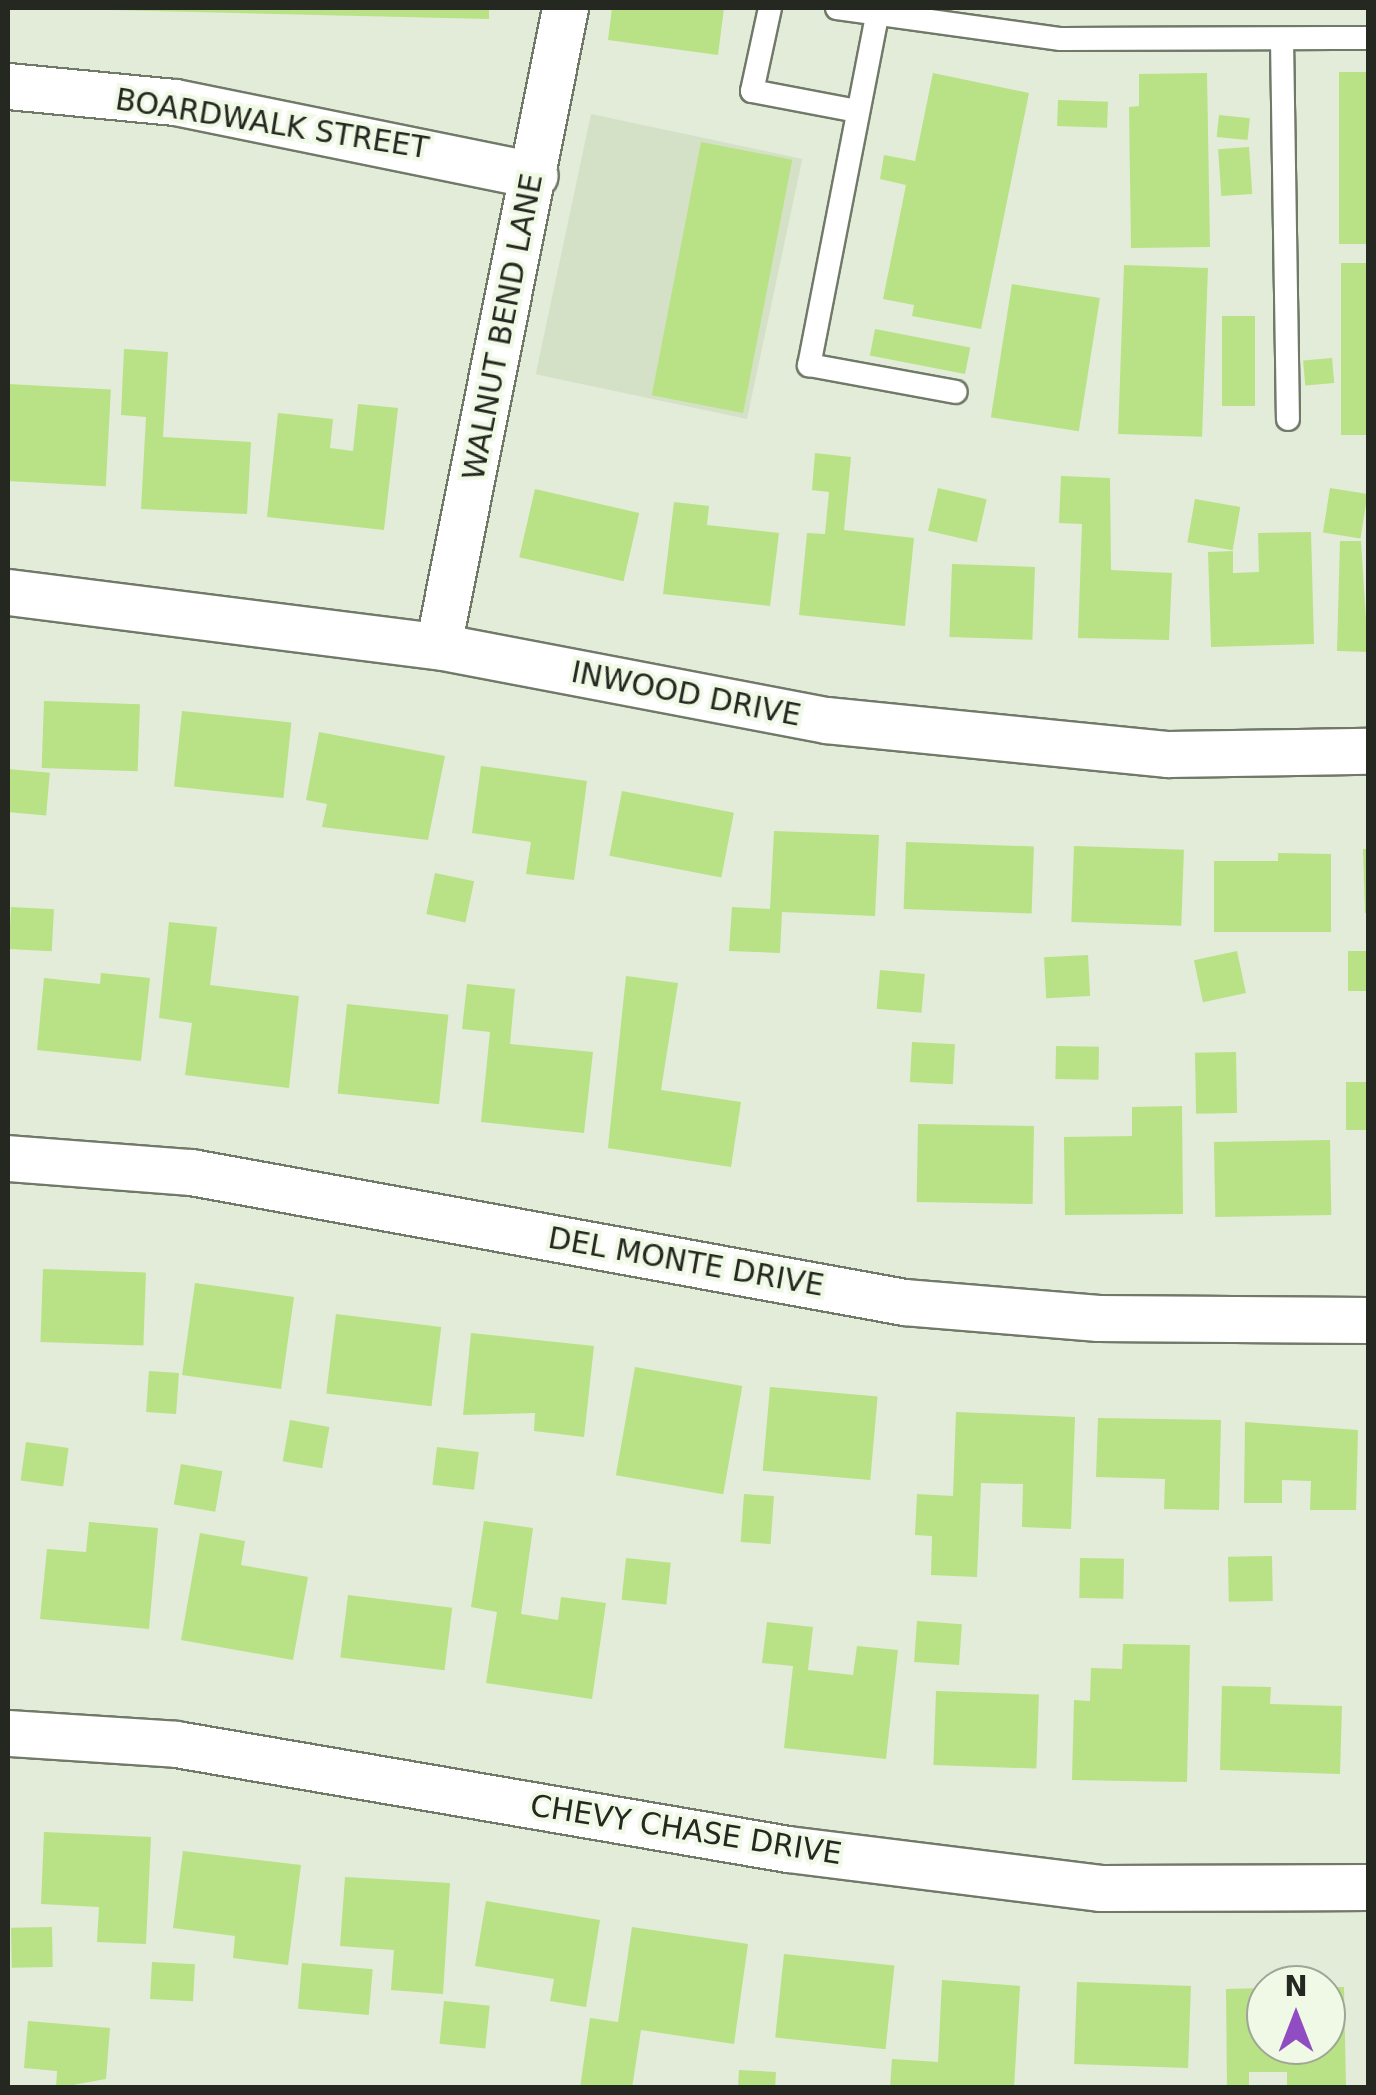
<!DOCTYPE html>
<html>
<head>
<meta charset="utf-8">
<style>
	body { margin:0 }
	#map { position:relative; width:1376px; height:2095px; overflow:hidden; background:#e2ecd9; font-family:"DejaVu Sans",sans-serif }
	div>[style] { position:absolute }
	.built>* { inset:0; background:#d4e1c7; transform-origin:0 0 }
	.building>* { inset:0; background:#b8e285; transform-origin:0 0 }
	.roads { filter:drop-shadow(2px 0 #717968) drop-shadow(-2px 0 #717968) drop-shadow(0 2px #717968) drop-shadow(0 -2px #717968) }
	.lane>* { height:22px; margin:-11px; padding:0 11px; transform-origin:11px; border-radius:11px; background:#fff }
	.street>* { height:45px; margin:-22.5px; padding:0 22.5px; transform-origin:22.5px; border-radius:22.5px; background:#fff }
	span { translate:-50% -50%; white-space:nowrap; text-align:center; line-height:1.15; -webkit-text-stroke:8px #f0f9e6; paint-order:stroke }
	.street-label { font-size:30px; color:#252821 }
	.frame { position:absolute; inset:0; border:10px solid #252821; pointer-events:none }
	.north { position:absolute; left:1246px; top:1965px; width:100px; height:100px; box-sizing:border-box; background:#f0f9e6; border:2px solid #9fa597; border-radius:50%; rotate:0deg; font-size:28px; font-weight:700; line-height:40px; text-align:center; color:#252821 }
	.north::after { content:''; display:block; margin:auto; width:35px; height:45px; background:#904cc1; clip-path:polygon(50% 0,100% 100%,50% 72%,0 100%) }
</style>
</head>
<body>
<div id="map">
	<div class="built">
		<i style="left:591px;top:114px;width:216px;height:266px;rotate:12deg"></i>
	</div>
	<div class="building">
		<i style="clip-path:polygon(29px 8px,489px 8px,489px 19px)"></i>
		<i style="clip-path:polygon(612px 8px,724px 8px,718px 55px,608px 40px)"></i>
		<i style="left:1339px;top:72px;width:29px;height:172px"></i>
		<i style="clip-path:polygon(933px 73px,1029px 93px,981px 329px,912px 316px,914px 305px,883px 299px,906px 185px,880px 179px,884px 155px,915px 161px)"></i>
		<i style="clip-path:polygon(1207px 73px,1210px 247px,1131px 248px,1129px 107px,1139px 106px,1139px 74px)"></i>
		<i style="left:1058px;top:100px;width:50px;height:26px;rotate:2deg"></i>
		<i style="left:1219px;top:115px;width:31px;height:22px;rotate:6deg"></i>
		<i style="left:701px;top:142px;width:93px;height:258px;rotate:11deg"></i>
		<i style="left:1249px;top:147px;width:47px;height:31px;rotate:86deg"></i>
		<i style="left:1341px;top:263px;width:27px;height:172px"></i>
		<i style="left:1124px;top:265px;width:84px;height:169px;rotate:2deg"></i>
		<i style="left:1012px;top:284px;width:89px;height:135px;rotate:9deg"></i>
		<i style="left:1222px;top:316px;width:33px;height:90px"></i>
		<i style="left:875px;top:329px;width:97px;height:27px;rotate:11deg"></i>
		<i style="clip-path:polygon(124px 349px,168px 352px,163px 437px,251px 442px,247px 514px,141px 509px,146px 417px,121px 415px)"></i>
		<i style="left:1332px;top:358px;width:25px;height:29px;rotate:85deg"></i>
		<i style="left:8px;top:384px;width:103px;height:97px;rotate:3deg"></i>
		<i style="clip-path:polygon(358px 404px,398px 408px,384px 530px,267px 517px,278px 413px,333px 419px,330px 448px,353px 451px)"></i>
		<i style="clip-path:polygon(815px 453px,851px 457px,844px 530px,914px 538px,905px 626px,799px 615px,807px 533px,825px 534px,829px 492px,812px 490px)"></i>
		<i style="clip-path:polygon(1061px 476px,1110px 478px,1111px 570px,1172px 573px,1169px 640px,1078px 638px,1082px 524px,1059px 523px)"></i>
		<i style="left:938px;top:488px;width:50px;height:44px;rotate:13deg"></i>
		<i style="left:1330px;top:488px;width:38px;height:45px;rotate:9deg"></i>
		<i style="left:535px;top:489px;width:107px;height:70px;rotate:13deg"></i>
		<i style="left:1195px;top:499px;width:46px;height:44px;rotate:10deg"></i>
		<i style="clip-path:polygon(674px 502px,709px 506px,707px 525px,779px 533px,770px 606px,663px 594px)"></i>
		<i style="clip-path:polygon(1311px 532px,1314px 644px,1211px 647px,1208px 552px,1233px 551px,1233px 573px,1259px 572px,1258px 533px)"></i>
		<i style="clip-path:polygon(1340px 541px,1361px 541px,1368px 652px,1337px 651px)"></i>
		<i style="left:952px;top:564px;width:83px;height:73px;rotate:2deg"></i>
		<i style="left:44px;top:701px;width:96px;height:67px;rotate:2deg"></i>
		<i style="left:182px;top:711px;width:110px;height:76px;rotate:6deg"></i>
		<i style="clip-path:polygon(319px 732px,445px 756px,428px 840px,322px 827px,327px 804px,306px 800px)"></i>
		<i style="clip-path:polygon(481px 766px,587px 781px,574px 880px,526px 874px,531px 842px,472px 833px)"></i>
		<i style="left:8px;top:769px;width:42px;height:43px;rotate:5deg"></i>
		<i style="left:622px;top:791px;width:114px;height:66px;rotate:11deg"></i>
		<i style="clip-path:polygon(774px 831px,879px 835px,875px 916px,782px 912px,780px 953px,729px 951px,732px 907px,770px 909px)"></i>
		<i style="left:906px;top:842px;width:128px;height:67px;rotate:2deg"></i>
		<i style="left:1074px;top:846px;width:110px;height:76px;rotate:2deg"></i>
		<i style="clip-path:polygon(1363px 849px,1368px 849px,1368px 913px,1365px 913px)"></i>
		<i style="clip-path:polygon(1278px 853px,1331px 854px,1331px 932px,1214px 932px,1214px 861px,1278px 861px)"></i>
		<i style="left:435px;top:873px;width:40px;height:42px;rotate:12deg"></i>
		<i style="left:11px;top:907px;width:43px;height:42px;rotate:3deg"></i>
		<i style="clip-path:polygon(169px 922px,217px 927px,210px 985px,299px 996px,289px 1088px,185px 1075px,192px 1023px,159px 1018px)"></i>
		<i style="left:1237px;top:951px;width:43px;height:44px;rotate:78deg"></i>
		<i style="left:1348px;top:951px;width:20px;height:40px"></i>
		<i style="left:1088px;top:955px;width:41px;height:44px;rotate:87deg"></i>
		<i style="left:880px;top:970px;width:45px;height:39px;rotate:5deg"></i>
		<i style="clip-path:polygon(101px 973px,150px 978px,141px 1061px,37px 1050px,44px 978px,100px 984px)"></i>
		<i style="clip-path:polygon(626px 976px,678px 983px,661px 1090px,741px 1102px,731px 1167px,608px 1148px)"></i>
		<i style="clip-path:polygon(467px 984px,515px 989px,510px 1044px,593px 1052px,584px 1133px,481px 1122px,490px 1032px,462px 1029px)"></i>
		<i style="left:347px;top:1004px;width:102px;height:90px;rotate:6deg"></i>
		<i style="left:912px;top:1042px;width:43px;height:40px;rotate:3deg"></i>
		<i style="left:1056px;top:1046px;width:43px;height:33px;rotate:1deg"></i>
		<i style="left:1236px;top:1052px;width:61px;height:41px;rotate:89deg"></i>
		<i style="left:1346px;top:1082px;width:22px;height:48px"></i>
		<i style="clip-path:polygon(1182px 1106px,1183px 1214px,1065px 1215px,1064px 1137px,1132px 1136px,1132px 1107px)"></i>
		<i style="left:918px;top:1124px;width:116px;height:78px;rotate:1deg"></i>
		<i style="left:1330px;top:1140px;width:75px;height:116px;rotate:89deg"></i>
		<i style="left:43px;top:1269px;width:103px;height:73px;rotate:2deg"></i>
		<i style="left:195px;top:1283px;width:100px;height:93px;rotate:8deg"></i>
		<i style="left:336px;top:1314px;width:106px;height:80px;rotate:7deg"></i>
		<i style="clip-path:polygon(471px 1333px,594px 1346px,584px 1437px,534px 1431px,535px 1413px,463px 1415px)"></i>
		<i style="left:635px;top:1367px;width:109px;height:110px;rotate:10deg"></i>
		<i style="left:149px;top:1371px;width:30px;height:41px;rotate:4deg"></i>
		<i style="left:770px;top:1387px;width:108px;height:84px;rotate:5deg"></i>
		<i style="clip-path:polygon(956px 1412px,1075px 1417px,1071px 1529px,1022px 1527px,1023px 1484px,981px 1483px,977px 1577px,931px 1575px,932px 1536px,915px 1535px,917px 1494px,953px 1496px)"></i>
		<i style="clip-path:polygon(1098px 1418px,1221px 1420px,1219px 1510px,1164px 1509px,1165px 1479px,1096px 1477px)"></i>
		<i style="left:290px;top:1420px;width:40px;height:42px;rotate:10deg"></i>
		<i style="clip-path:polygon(1245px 1422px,1358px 1430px,1356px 1510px,1310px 1510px,1311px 1481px,1282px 1480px,1282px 1503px,1244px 1503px)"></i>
		<i style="left:26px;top:1442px;width:43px;height:39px;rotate:8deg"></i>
		<i style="left:437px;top:1447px;width:42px;height:38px;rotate:7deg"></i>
		<i style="left:181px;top:1464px;width:42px;height:41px;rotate:10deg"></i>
		<i style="left:744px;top:1494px;width:30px;height:48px;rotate:4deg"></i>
		<i style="clip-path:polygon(484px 1521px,533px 1528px,521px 1614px,558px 1620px,561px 1597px,606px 1603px,592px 1699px,486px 1683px,497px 1612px,471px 1607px)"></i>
		<i style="clip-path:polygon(89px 1522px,158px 1528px,149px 1629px,40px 1619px,47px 1549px,86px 1552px)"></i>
		<i style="clip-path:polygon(200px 1533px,245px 1541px,241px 1565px,308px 1577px,293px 1660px,181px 1640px)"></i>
		<i style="left:1272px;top:1556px;width:45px;height:44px;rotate:89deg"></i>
		<i style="left:626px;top:1558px;width:45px;height:42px;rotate:6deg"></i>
		<i style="left:1080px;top:1558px;width:44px;height:40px;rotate:1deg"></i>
		<i style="left:348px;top:1595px;width:105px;height:63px;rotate:7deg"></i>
		<i style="left:917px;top:1621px;width:45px;height:41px;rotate:4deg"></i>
		<i style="clip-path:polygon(767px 1622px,813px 1627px,808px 1670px,853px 1675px,857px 1646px,898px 1650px,886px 1759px,784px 1748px,793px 1666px,762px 1663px)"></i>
		<i style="clip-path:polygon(1123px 1644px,1190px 1645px,1187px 1782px,1072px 1780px,1074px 1700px,1090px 1701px,1091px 1668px,1122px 1669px)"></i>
		<i style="clip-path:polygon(1222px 1686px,1271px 1687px,1270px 1704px,1342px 1706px,1340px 1774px,1220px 1770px)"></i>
		<i style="left:936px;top:1691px;width:103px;height:74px;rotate:2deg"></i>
		<i style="clip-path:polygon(44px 1832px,151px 1837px,146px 1944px,97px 1942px,99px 1907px,41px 1904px)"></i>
		<i style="clip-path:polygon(183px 1851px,301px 1865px,288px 1965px,233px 1958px,235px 1936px,173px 1928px)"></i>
		<i style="clip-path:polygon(345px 1877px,450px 1883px,443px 1994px,391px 1990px,394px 1950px,340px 1946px)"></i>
		<i style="clip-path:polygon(486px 1901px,600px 1920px,586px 2007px,550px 2001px,554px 1979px,475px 1966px)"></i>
		<i style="left:52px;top:1927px;width:40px;height:41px;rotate:89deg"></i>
		<i style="clip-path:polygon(632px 1927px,748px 1944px,734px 2044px,641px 2030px,632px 2088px,580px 2088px,590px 2018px,618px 2022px)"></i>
		<i style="left:784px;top:1954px;width:111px;height:84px;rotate:6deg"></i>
		<i style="left:152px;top:1962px;width:43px;height:37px;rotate:3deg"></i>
		<i style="left:302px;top:1963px;width:71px;height:46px;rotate:5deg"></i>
		<i style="clip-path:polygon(942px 1980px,1020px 1986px,1014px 2088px,890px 2088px,892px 2059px,938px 2062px)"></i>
		<i style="left:1077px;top:1982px;width:114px;height:82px;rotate:2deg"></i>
		<i style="clip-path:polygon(1326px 1987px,1344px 1987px,1346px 2087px,1287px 2087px,1287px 2072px,1249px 2072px,1249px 2088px,1227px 2088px,1226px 1989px,1266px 1988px,1266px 2045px,1326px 2045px)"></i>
		<i style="left:444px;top:2001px;width:46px;height:43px;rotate:6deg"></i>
		<i style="clip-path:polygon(28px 2021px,110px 2028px,106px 2079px,56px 2088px,57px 2071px,24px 2068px)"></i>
		<i style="left:739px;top:2070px;width:37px;height:18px;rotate:3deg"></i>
	</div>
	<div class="roads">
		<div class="lane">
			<i style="left:770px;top:8px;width:85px;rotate:102.2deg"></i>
			<i style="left:752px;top:91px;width:107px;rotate:10.8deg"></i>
			<i style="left:837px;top:8px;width:226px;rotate:7.9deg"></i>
			<i style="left:1061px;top:39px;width:307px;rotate:-0.2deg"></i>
			<i style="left:877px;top:16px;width:356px;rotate:101deg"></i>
			<i style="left:809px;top:365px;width:149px;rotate:10.4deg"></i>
			<i style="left:1282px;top:40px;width:379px;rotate:89.1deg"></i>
		</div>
		<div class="street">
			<i style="left:8px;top:86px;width:168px;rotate:5.5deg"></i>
			<i style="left:175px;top:102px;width:367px;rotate:11.5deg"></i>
			<i style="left:8px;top:592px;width:433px;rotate:7.2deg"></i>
			<i style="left:438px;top:646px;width:395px;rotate:10.8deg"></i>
			<i style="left:826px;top:720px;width:344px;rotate:5.7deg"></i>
			<i style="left:1168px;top:754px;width:200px;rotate:-0.9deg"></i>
			<i style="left:438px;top:646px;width:651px;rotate:-78.74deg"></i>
			<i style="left:8px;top:1158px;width:184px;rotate:4.4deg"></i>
			<i style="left:191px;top:1172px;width:725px;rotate:10.33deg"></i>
			<i style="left:904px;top:1302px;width:195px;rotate:4.7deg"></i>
			<i style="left:1098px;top:1318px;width:270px;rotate:0.4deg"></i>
			<i style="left:8px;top:1733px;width:168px;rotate:3.7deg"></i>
			<i style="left:176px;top:1744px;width:621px;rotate:9.74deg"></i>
			<i style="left:788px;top:1849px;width:314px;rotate:7.1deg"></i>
			<i style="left:1100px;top:1888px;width:268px;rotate:-0.2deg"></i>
		</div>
	</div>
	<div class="street-label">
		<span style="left:272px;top:124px;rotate:9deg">BOARDWALK STREET</span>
		<span style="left:503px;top:327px;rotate:-79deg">WALNUT BEND LANE</span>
		<span style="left:686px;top:694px;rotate:11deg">INWOOD DRIVE</span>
		<span style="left:686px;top:1262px;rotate:10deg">DEL MONTE DRIVE</span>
		<span style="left:686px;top:1830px;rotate:9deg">CHEVY CHASE DRIVE</span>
	</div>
	<div class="frame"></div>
	<div class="north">N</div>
</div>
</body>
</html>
